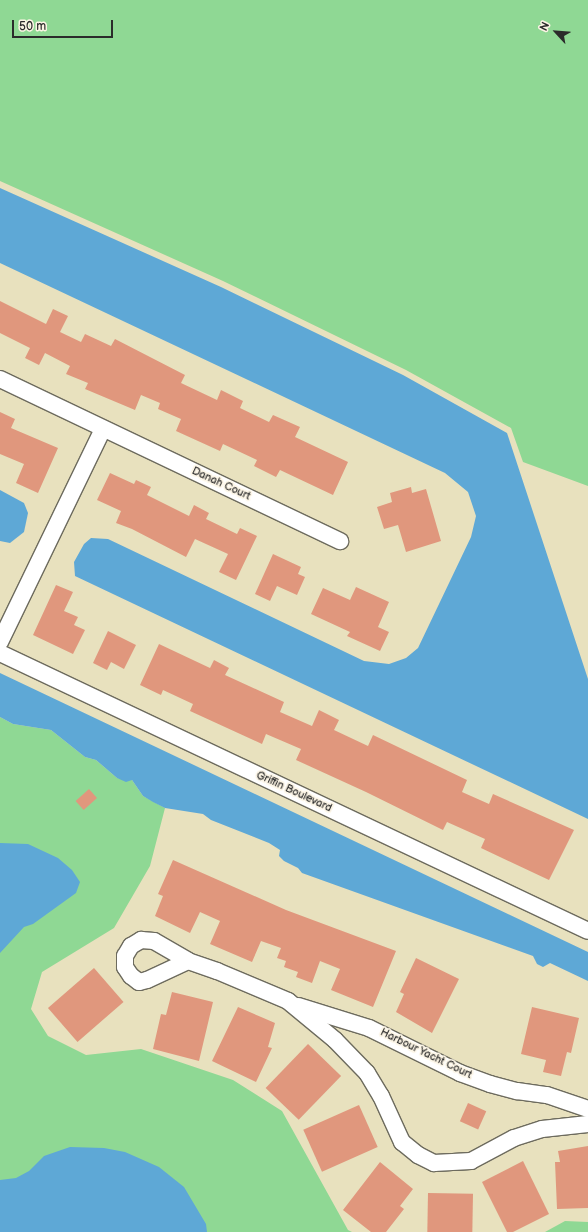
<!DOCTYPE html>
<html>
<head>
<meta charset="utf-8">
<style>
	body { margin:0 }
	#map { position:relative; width:588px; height:1232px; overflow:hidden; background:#e8e1be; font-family:"Balsamiq Sans",sans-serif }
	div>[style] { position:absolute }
	.green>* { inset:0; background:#8fd894 }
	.water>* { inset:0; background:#5ea8d6 }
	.building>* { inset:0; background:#e0977d; transform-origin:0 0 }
	.roads { filter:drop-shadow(1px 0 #6d6b5e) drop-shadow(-1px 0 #6d6b5e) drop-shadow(0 1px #6d6b5e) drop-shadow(0 -1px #6d6b5e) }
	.street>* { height:16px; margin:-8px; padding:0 8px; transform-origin:8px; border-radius:8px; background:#fff }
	span { translate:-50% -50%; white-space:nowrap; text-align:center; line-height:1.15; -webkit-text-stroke:3.5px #fcf5e5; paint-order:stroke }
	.street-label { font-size:11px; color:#2b2b2b }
	.north { position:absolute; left:536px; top:12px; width:40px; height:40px; -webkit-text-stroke:3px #fcf5e5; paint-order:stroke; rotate:296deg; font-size:11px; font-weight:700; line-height:16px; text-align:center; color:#2b2b2b }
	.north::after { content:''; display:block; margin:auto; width:14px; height:18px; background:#2b2b2b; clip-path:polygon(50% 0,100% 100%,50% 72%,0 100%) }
	.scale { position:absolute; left:12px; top:20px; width:101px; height:18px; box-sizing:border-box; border:2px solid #2b2b2b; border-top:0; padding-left:5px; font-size:12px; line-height:14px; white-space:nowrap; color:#2b2b2b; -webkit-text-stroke:3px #fcf5e5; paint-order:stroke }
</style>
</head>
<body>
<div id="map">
	<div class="green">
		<i style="clip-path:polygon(0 0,588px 0,588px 486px,523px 462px,511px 428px,406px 370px,223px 281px,0 181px)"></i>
		<i style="clip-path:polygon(0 717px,13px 724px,51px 730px,85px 757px,96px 760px,117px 778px,132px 780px,143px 796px,165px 808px,150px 866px,114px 928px,42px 972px,31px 1009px,48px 1036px,86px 1055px,141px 1049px,233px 1080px,282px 1111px,348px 1230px,352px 1232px,0 1232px)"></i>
		<i style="clip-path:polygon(565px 1221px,588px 1222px,588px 1232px,545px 1232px)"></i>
	</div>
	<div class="water">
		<i style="clip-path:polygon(0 188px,221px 287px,403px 375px,507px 433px,588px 679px,588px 819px,75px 576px,74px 562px,84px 544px,91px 538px,108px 539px,364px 661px,389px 664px,406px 658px,418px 648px,471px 537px,476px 516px,468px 492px,445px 473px,0 263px)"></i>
		<i style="clip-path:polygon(0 490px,24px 503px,28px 513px,24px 532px,10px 543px,0 541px)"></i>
		<i style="clip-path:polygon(0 673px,588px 952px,588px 981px,550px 963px,543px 967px,537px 964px,533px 956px,302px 873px,298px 868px,284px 861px,279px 856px,280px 850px,269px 843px,211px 820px,203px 814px,165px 808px,153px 802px,143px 796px,132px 780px,126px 782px,117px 778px,96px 760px,85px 757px,51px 730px,13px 724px,0 717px)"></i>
		<i style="clip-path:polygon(0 843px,28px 844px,58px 858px,72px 870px,80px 882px,76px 893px,33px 924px,24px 927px,0 953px)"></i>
		<i style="clip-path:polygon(70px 1147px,104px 1148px,125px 1152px,159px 1167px,184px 1187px,206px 1224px,207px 1232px,0 1232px,0 1180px,16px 1178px,29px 1171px,44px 1156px)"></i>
	</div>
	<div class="building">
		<i style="clip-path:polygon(0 301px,46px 324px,53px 309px,68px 316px,60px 332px,81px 342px,85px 334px,111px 346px,115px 339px,185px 375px,181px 383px,217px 400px,221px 390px,243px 401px,240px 408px,269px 422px,273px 415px,300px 427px,295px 437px,348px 462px,333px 495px,280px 470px,276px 477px,254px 466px,257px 460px,223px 444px,220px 451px,176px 431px,181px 419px,158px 409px,160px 403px,141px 395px,135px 410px,85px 389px,88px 383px,66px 374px,70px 366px,45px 353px,39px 365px,25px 358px,30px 348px,0 333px)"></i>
		<i style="clip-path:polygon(0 412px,15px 419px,11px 428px,58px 448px,38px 493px,16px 483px,24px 464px,0 454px)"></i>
		<i style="clip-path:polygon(110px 473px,134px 484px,136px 480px,151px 487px,147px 495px,189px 516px,194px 505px,209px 513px,206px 519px,237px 534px,240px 528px,257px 536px,236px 580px,219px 572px,228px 554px,195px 539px,186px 557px,132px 529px,116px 523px,121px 511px,97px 500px)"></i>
		<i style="clip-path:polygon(411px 487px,412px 493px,426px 489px,441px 541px,406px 552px,398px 525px,384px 529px,377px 507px,392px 502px,390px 493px)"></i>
		<i style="clip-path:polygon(273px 554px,301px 567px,298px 574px,305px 577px,297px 595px,277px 586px,270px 601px,255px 594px)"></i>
		<i style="clip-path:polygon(56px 585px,73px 592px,64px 611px,78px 617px,74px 625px,85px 630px,73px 654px,33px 635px)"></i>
		<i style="clip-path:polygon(356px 587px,389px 602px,378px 627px,389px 632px,380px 651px,347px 636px,350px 632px,311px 614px,323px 588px,350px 600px)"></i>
		<i style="clip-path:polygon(108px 631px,136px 645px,124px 669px,111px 662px,107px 670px,93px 663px)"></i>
		<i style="clip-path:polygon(159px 644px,210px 668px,214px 660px,229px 668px,225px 675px,284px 702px,280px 712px,312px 726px,319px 710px,339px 720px,334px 730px,368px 746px,373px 735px,467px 780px,462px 792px,489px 804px,493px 794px,574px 830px,549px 880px,481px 848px,485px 839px,447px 822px,443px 830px,366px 792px,296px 760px,301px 749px,266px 734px,262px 744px,190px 711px,193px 704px,163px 690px,161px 695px,140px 685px)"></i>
		<i style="left:89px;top:789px;width:12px;height:18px;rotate:48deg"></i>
		<i style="clip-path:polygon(173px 860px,286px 910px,396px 951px,373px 1007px,331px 990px,340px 969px,320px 961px,312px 983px,296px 977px,298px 972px,284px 967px,286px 961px,277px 958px,281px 948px,261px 941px,252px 962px,210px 944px,220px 921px,200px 912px,190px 933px,155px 916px,163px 896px,158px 894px)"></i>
		<i style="clip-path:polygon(416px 958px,459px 979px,432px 1033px,396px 1012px,404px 994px,400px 992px)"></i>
		<i style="left:94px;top:968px;width:45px;height:61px;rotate:49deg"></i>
		<i style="clip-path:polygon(172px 992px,213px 1002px,199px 1061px,153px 1049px,161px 1014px,166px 1015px)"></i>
		<i style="clip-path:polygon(238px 1007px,275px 1023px,268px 1047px,272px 1048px,256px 1082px,212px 1061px)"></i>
		<i style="clip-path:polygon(532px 1007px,579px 1018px,571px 1053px,567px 1052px,561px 1076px,543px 1072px,546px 1060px,521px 1054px)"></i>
		<i style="left:308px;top:1044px;width:46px;height:61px;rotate:44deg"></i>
		<i style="left:468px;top:1103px;width:20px;height:20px;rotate:24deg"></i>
		<i style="left:359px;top:1105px;width:46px;height:61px;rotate:66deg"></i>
		<i style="clip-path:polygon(588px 1146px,588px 1208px,557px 1209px,555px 1162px,560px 1162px,558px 1151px)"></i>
		<i style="clip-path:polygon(523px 1161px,549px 1214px,513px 1232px,507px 1232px,482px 1182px)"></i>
		<i style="clip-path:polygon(380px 1162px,413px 1189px,400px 1206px,404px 1209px,386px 1232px,371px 1232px,343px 1210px)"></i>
		<i style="left:428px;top:1193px;width:45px;height:39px;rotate:1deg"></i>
	</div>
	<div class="roads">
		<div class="street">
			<i style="left:0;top:379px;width:377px;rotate:25.5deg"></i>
			<i style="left:0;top:642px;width:237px;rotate:-64.2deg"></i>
			<i style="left:0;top:653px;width:650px;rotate:25.3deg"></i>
			<i style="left:141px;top:940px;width:13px;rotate:4deg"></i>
			<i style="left:154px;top:941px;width:39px;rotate:30deg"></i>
			<i style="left:188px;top:961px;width:45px;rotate:155.1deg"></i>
			<i style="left:147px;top:980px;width:8px;rotate:166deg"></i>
			<i style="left:139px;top:982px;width:10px;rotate:-143deg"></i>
			<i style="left:131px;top:976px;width:11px;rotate:-124deg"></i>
			<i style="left:125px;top:967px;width:11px;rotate:-90deg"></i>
			<i style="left:125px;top:956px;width:12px;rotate:-59deg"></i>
			<i style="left:131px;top:946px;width:12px;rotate:-31deg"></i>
			<i style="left:188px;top:961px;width:31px;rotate:19deg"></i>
			<i style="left:217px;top:971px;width:77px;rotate:22.9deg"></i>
			<i style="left:288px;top:1001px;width:61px;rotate:39.7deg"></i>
			<i style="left:335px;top:1040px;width:46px;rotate:45.9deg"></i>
			<i style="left:367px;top:1073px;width:27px;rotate:59deg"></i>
			<i style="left:381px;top:1096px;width:51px;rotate:65.5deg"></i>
			<i style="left:402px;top:1142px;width:21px;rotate:39deg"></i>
			<i style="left:418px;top:1155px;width:18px;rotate:27deg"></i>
			<i style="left:434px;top:1163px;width:37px;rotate:-3deg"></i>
			<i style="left:471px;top:1161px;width:49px;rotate:-28.1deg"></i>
			<i style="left:514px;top:1138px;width:29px;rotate:-18deg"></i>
			<i style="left:542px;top:1129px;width:46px;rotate:-6.2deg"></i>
			<i style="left:298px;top:1006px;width:74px;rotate:17.2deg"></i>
			<i style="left:369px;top:1028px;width:102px;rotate:26.3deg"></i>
			<i style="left:460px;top:1073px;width:32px;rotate:20deg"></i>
			<i style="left:490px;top:1084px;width:28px;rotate:15deg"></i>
			<i style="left:517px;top:1091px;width:30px;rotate:8deg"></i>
			<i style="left:547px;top:1095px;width:43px;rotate:18.9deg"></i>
		</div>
	</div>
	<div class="street-label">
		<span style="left:221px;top:484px;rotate:25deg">Danah Court</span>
		<span style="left:294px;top:792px;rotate:25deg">Griffin Boulevard</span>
		<span style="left:426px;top:1054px;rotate:26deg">Harbour Yacht Court</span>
	</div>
	<div class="north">N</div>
	<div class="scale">50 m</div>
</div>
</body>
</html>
